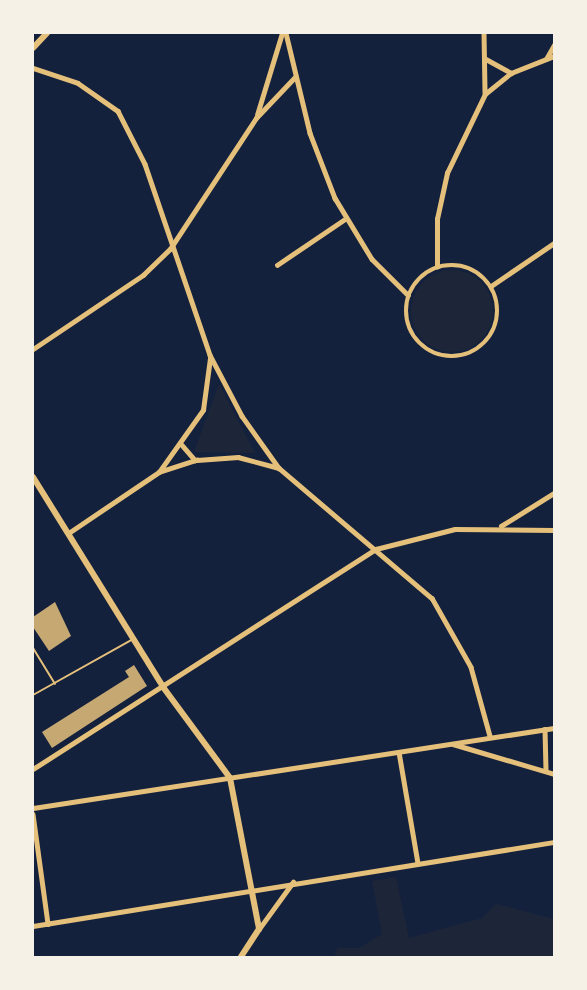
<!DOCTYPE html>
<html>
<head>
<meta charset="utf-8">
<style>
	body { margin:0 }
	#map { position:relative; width:587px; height:990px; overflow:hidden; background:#14213d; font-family:Figtree,sans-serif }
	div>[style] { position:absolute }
	.green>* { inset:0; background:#1d2539 }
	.round { border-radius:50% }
	.building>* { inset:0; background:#c6a872 }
	.service>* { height:2px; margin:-1px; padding:0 1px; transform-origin:1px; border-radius:1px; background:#e5c07b }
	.minor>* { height:4.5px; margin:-2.25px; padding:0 2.25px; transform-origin:2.25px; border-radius:2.25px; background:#e5c07b }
	.minor>.ring { margin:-2.25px; padding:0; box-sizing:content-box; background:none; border:4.5px solid #e5c07b; border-radius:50% }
	.tertiary>* { height:5px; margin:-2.5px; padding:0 2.5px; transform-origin:2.5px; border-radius:2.5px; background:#e5c07b }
	.secondary>* { height:6px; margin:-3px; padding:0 3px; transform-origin:3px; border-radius:3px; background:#e5c07b }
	span { translate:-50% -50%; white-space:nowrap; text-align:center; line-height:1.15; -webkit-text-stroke:5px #f6f1e7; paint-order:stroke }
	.frame { position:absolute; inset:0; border:34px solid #f6f1e7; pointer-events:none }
</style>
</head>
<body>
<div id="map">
	<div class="green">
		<i class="round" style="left:411px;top:270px;width:82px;height:82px"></i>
		<i style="clip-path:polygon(219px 384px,245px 434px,255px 453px,194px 452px)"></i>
		<i style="clip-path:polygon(396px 877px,409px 938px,482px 918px,496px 904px,554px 919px,554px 957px,333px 957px,338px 948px,359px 948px,382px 934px,372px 881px)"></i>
	</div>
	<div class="building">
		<i style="clip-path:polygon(55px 602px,71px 636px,49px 651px,33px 627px,33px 617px)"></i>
		<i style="clip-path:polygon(134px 665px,147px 686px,52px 748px,42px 732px,129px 677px,125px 671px)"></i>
	</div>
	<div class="service">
		<i style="left:33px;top:648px;width:42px;rotate:58.6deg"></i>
		<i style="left:33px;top:695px;width:115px;rotate:-29.2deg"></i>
	</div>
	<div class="minor">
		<i style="left:286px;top:33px;width:103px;rotate:76.5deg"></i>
		<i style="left:310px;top:133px;width:70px;rotate:69deg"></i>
		<i style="left:335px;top:198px;width:71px;rotate:58.8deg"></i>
		<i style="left:372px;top:259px;width:51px;rotate:45deg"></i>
		<i style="left:484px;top:33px;width:60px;rotate:89deg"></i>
		<i style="left:486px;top:59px;width:29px;rotate:29deg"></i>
		<i style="left:546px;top:59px;width:16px;rotate:-60deg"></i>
		<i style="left:33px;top:68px;width:47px;rotate:18.4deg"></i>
		<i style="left:78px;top:83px;width:49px;rotate:35deg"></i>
		<i style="left:118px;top:111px;width:59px;rotate:63deg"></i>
		<i style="left:145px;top:164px;width:202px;rotate:71.2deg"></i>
		<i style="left:210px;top:355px;width:69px;rotate:62.3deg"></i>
		<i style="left:242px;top:416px;width:64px;rotate:54.6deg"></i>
		<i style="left:279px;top:468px;width:201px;rotate:40.4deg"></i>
		<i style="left:432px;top:598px;width:79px;rotate:60.5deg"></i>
		<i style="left:471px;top:667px;width:72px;rotate:74.6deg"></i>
		<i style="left:257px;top:115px;width:86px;rotate:-73deg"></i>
		<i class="ring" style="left:406px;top:265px;width:87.5px;height:87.5px"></i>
		<i style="left:277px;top:265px;width:82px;rotate:-34.1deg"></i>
		<i style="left:437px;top:267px;width:48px;rotate:-90deg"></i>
		<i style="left:437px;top:219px;width:47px;rotate:-77.7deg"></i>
		<i style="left:447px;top:173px;width:88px;rotate:-64.3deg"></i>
		<i style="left:485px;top:94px;width:33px;rotate:-39deg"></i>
		<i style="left:511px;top:73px;width:46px;rotate:-21.6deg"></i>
		<i style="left:491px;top:286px;width:76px;rotate:-34.3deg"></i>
		<i style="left:33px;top:349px;width:133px;rotate:-33.9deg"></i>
		<i style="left:143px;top:275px;width:37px;rotate:-44deg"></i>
		<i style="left:170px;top:249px;width:157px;rotate:-56.7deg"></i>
		<i style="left:256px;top:118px;width:57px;rotate:-46.4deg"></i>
		<i style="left:182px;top:445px;width:20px;rotate:49deg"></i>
		<i style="left:159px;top:472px;width:76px;rotate:-54.6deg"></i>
		<i style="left:203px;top:410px;width:52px;rotate:-82.3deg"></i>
		<i style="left:501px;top:526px;width:62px;rotate:-31.9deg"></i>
		<i style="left:70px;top:532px;width:107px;rotate:-34deg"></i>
		<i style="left:159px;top:472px;width:40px;rotate:-18deg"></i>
		<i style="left:197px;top:460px;width:41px;rotate:-4.2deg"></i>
		<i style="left:238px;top:457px;width:42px;rotate:15deg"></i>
		<i style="left:545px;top:729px;width:42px;rotate:88.6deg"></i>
		<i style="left:453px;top:744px;width:105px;rotate:16.5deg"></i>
		<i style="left:399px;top:752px;width:113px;rotate:80.3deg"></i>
		<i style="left:33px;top:769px;width:407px;rotate:-32.7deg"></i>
		<i style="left:376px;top:549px;width:81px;rotate:-14.2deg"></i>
		<i style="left:455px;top:529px;width:99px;rotate:0.6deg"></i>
		<i style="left:33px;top:814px;width:111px;rotate:82.2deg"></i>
		<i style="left:33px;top:926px;width:528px;rotate:-9.16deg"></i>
		<i style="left:259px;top:929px;width:58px;rotate:-54.1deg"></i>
	</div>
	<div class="tertiary">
		<i style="left:33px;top:808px;width:527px;rotate:-8.73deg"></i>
	</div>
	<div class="secondary">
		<i style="left:33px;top:48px;width:21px;rotate:-47deg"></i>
		<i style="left:33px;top:477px;width:247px;rotate:58.2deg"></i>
		<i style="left:163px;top:687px;width:113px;rotate:53.6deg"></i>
		<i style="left:230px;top:778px;width:154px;rotate:79.1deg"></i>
		<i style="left:259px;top:929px;width:33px;rotate:123deg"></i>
	</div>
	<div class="frame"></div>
</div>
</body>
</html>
